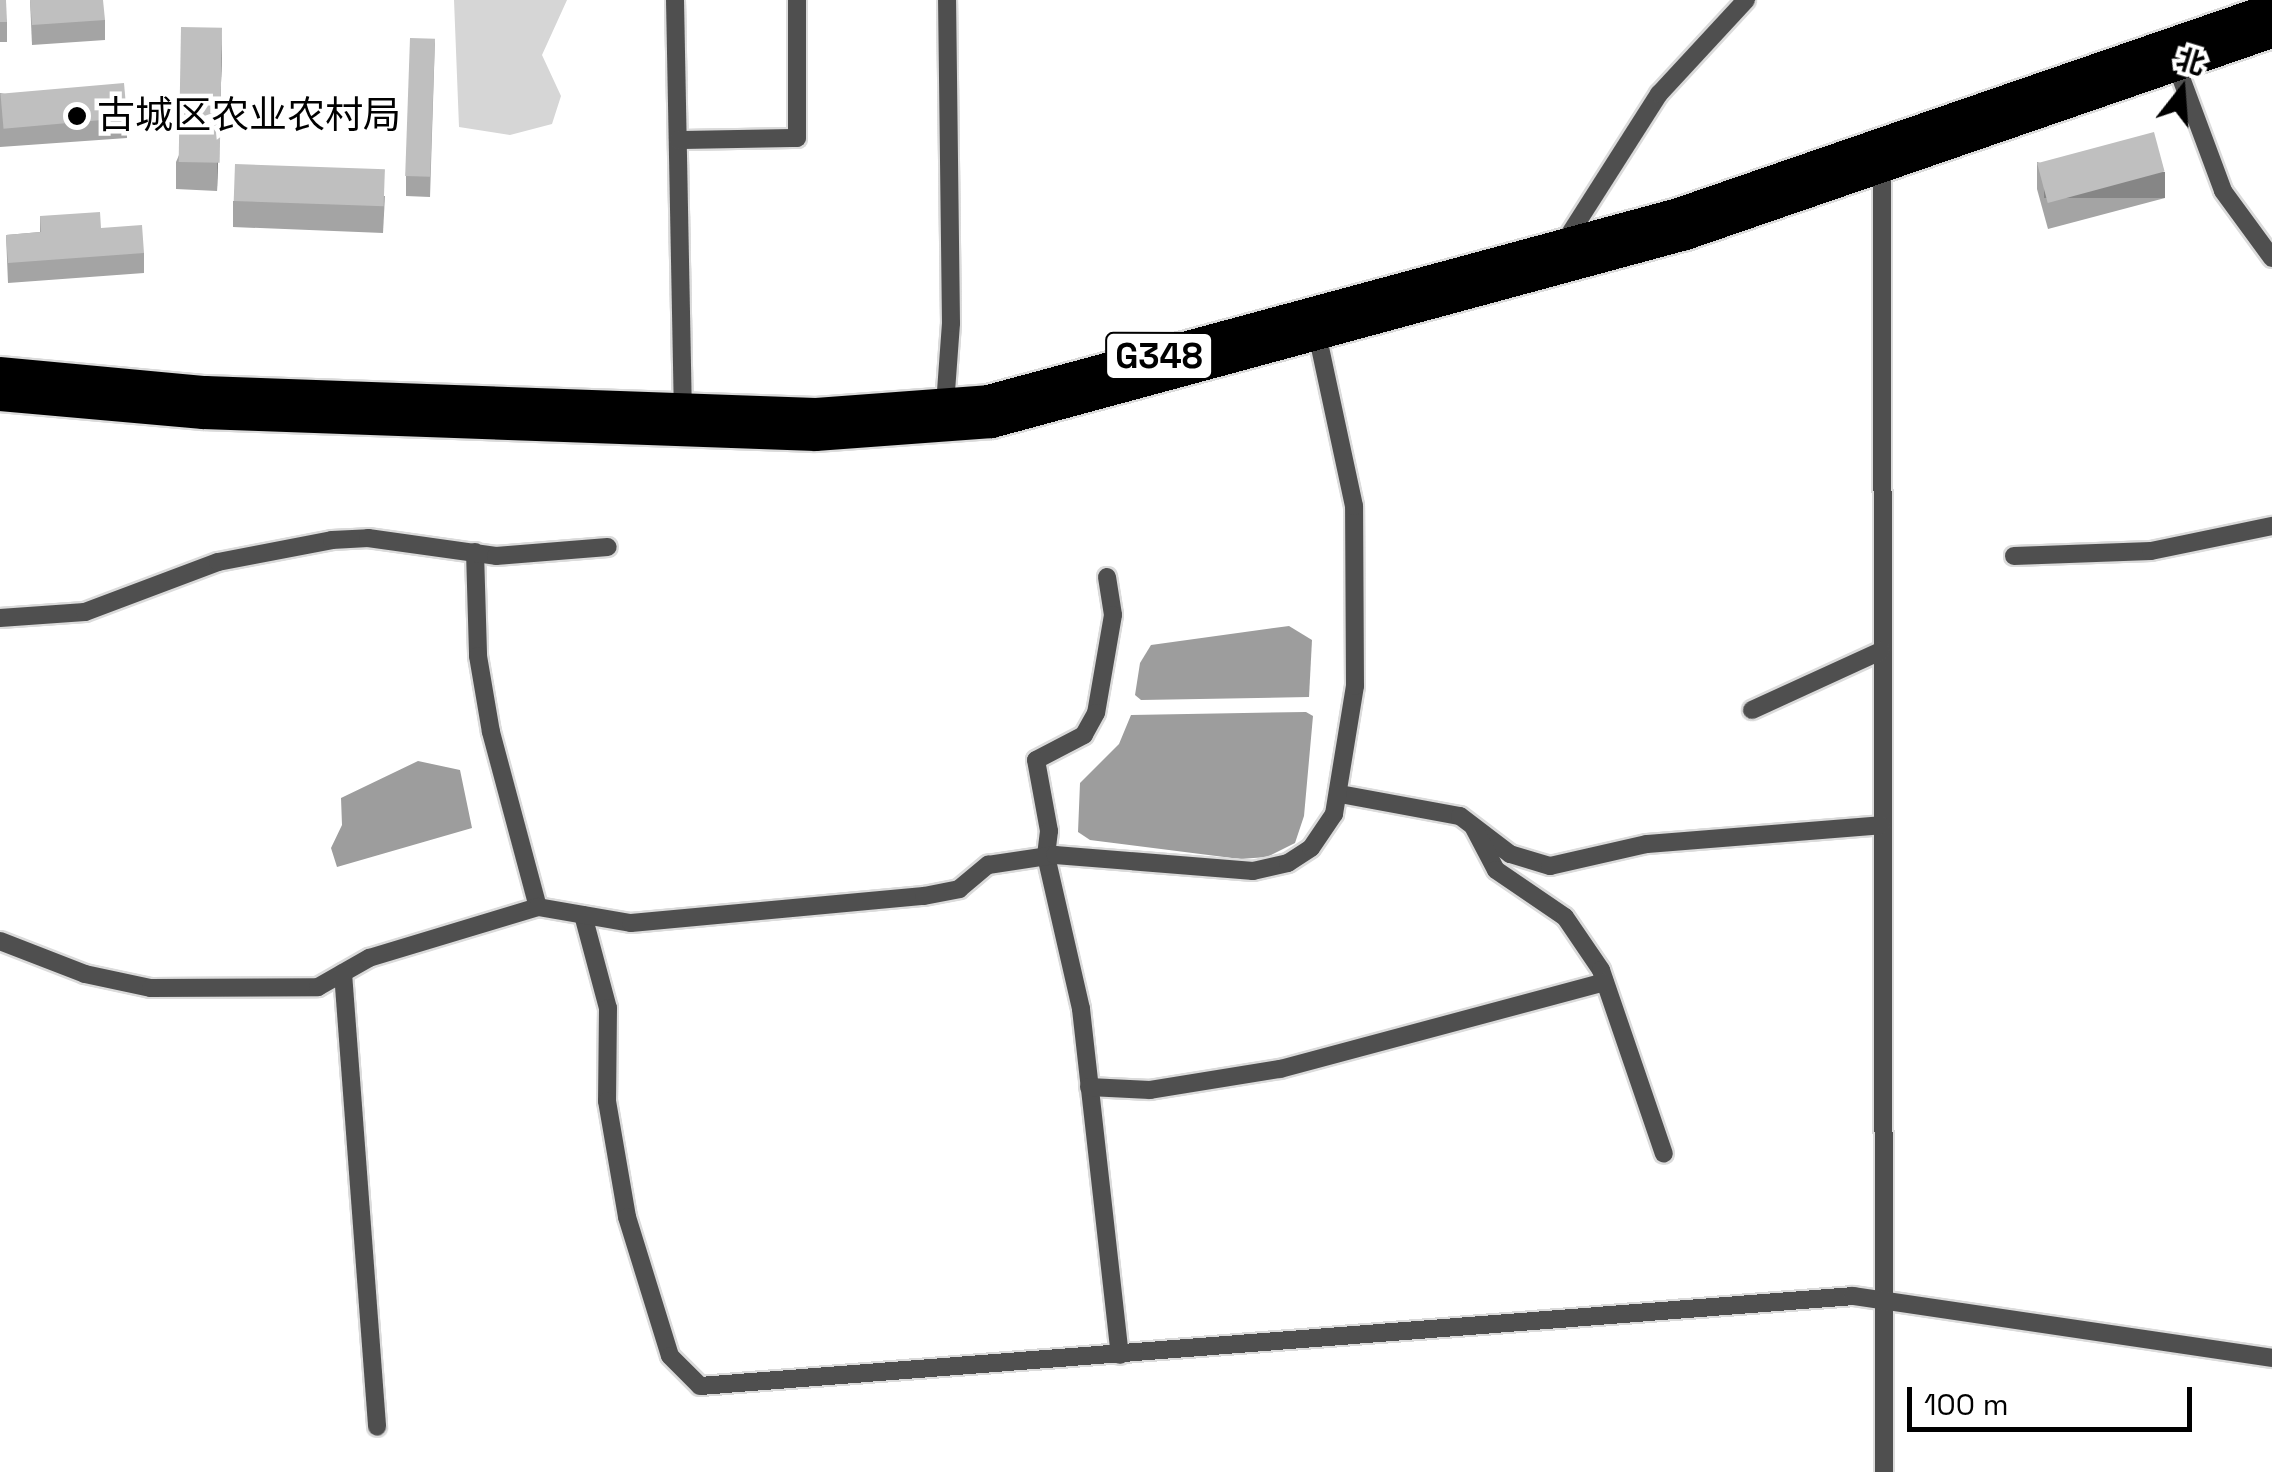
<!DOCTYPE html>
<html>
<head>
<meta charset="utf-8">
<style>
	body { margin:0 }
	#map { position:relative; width:2272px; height:1472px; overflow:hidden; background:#fff; font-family:"Space Grotesk","Noto Sans SC",sans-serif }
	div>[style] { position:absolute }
	.green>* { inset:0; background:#d6d6d6 }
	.water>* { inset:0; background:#9d9d9d }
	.roads { filter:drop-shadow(2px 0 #dbdbdb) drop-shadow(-2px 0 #dbdbdb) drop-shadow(0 2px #dbdbdb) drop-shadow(0 -2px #dbdbdb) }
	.minor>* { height:18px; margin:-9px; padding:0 9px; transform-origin:9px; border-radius:9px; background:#4f4f4f }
	.trunk>* { height:28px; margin:-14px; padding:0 14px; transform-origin:14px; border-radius:14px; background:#000 }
	.wall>* { inset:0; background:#a4a4a4 }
	.shaded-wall>* { inset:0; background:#868686; transform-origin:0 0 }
	.building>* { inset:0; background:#bfbfbf; transform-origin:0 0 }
	.dots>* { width:28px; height:28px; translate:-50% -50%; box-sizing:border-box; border:5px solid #fff; border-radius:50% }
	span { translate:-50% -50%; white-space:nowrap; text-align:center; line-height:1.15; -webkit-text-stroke:9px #fff; paint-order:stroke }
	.shield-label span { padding:2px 8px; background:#fff; border:2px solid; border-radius:8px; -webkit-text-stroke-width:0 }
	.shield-label { font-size:35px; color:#000; font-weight:700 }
	.poi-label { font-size:38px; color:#000 }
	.left { translate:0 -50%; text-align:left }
	.north { position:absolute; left:2132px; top:40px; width:100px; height:100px; -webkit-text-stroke:8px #fff; paint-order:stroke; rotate:17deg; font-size:28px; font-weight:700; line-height:40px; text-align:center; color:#000 }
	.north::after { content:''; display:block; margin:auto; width:35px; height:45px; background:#000; clip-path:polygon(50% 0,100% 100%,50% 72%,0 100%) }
	.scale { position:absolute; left:1907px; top:1387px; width:285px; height:45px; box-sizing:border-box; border:5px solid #000; border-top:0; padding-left:12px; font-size:30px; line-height:35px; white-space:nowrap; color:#000; -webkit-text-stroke:8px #fff; paint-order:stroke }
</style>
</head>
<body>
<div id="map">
	<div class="green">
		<i style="clip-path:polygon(454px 0,567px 0,542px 55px,561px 96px,552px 124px,510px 135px,459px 127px)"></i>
	</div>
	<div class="water">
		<i style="clip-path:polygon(1289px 626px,1312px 640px,1309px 697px,1141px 700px,1135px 695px,1140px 663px,1151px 645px)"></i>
		<i style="clip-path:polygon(1306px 712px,1313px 716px,1304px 816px,1295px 843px,1267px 857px,1240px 859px,1090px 840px,1078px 832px,1080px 783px,1119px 744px,1131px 715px)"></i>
		<i style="clip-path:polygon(418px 761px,460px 770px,472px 828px,337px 867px,331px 848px,342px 825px,341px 798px)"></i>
	</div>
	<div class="roads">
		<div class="minor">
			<i style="left:675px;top:0;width:405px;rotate:88.9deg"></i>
			<i style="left:2177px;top:67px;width:132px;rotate:69.6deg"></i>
			<i style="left:2223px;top:191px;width:83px;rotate:53.8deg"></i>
			<i style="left:678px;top:140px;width:119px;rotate:-1deg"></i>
			<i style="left:797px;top:138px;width:138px;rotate:-90deg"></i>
			<i style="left:1882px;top:168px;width:1304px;rotate:89.91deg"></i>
			<i style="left:1564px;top:243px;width:177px;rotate:-57.5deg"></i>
			<i style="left:1659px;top:94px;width:128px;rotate:-47.2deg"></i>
			<i style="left:945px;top:405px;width:82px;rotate:-85.8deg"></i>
			<i style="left:951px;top:323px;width:323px;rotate:-90.7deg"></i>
			<i style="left:475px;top:552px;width:104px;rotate:88.3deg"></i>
			<i style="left:478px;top:656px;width:77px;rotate:80.3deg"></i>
			<i style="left:491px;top:732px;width:181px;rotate:75deg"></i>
			<i style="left:2014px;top:556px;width:137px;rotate:-2.1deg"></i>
			<i style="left:2151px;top:551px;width:124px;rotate:-11.7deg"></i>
			<i style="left:1107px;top:577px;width:38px;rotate:81deg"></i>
			<i style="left:1113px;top:615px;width:99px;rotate:99.8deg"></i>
			<i style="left:1096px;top:713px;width:25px;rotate:119deg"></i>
			<i style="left:1084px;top:735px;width:54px;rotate:152.5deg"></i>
			<i style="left:1036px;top:760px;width:72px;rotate:79.6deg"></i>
			<i style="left:1049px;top:831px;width:25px;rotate:97deg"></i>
			<i style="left:1046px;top:856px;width:157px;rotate:77.1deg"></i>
			<i style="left:1081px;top:1009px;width:348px;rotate:83.6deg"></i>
			<i style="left:0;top:618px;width:85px;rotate:-4deg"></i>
			<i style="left:85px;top:612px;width:142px;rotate:-20.6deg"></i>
			<i style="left:218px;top:562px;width:116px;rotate:-10.9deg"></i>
			<i style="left:332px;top:540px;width:36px;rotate:-3deg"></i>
			<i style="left:368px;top:538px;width:129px;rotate:8deg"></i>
			<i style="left:496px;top:556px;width:112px;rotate:-4.6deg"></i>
			<i style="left:1752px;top:710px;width:142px;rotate:-24.6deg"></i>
			<i style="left:1340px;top:794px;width:122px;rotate:10.4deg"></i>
			<i style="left:1460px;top:816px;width:63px;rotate:37.2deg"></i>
			<i style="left:1510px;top:854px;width:42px;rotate:16.7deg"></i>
			<i style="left:1550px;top:866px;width:99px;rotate:-12.8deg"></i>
			<i style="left:1647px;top:844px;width:235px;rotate:-4.6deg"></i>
			<i style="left:1474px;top:828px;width:47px;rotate:62.4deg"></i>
			<i style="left:1496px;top:870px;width:83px;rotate:34.3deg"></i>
			<i style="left:1565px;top:917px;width:64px;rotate:55.8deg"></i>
			<i style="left:1601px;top:970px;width:194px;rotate:71.1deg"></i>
			<i style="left:583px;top:915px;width:96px;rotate:75deg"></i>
			<i style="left:608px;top:1008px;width:93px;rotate:90.6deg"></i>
			<i style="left:607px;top:1101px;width:118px;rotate:80.2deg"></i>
			<i style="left:627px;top:1217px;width:145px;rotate:72.8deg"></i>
			<i style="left:670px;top:1356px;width:42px;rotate:45deg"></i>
			<i style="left:700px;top:1386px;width:1157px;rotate:-4.46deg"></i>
			<i style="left:1853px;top:1296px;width:424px;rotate:8.4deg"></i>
			<i style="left:0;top:941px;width:91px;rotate:21.2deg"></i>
			<i style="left:85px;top:974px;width:67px;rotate:12deg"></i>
			<i style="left:151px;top:988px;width:167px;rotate:-0.3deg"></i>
			<i style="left:318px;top:987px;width:59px;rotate:-29.6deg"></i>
			<i style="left:369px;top:958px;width:177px;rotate:-16.8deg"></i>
			<i style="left:538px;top:907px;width:94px;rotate:9.8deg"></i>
			<i style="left:631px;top:923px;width:294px;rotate:-5.3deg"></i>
			<i style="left:924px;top:896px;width:36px;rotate:-11deg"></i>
			<i style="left:959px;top:889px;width:38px;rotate:-40deg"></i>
			<i style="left:988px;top:865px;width:68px;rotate:-8.5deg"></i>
			<i style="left:1055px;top:855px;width:199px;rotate:4.6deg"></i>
			<i style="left:1253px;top:871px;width:36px;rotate:-13deg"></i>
			<i style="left:1288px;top:863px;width:27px;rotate:-33deg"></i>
			<i style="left:1311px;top:848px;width:41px;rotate:-55.9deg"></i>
			<i style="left:1334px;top:814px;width:130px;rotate:-80.7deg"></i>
			<i style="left:1355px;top:686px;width:180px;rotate:-90.3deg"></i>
			<i style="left:1354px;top:506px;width:172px;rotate:-102.1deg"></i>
			<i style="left:343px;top:973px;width:455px;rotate:85.7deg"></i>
			<i style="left:1089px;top:1087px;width:61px;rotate:2.8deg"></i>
			<i style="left:1150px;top:1090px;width:132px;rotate:-9.2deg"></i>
			<i style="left:1280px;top:1069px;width:336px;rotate:-15deg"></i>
		</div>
		<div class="trunk">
			<i style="left:0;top:371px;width:206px;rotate:5.3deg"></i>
			<i style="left:205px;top:390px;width:611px;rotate:2.06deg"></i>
			<i style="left:816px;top:412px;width:172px;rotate:-4.3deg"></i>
			<i style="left:988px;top:399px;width:715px;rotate:-15.16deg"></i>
			<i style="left:1678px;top:212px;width:628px;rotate:-19.04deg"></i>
			<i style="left:0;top:397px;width:204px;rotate:5.1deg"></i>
			<i style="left:203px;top:415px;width:613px;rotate:2.06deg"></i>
			<i style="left:816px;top:437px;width:176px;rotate:-4.2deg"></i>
			<i style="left:992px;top:424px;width:719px;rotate:-15.16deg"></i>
			<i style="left:1686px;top:236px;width:620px;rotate:-19.02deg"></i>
		</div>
	</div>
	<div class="wall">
		<i style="clip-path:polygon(0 0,7px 22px,7px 42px,0 42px)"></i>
		<i style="clip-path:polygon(30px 0,105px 20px,105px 40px,32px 45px)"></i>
		<i style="clip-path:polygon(435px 39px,430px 197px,406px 196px,406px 176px)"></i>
		<i style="clip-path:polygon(222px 55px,217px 191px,176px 189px,176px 162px)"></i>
		<i style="clip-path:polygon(0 93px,127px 118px,127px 138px,0 147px)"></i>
		<i style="clip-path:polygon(2037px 162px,2165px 198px,2048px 229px,2037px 189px)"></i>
		<i style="clip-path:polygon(385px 196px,383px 233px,233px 227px,233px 201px)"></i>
		<i style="clip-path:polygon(40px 216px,101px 228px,144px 253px,144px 273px,8px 283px,6px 235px,40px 232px)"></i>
	</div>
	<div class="shaded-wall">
		<i style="clip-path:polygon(222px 28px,222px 55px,217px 191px,217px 164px)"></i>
		<i style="left:2165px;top:172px;width:26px;height:121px;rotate:90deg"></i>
	</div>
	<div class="building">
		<i style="clip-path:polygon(0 0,6px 0,7px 22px,0 22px)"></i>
		<i style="clip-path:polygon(30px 0,103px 0,105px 20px,32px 25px)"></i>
		<i style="left:181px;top:27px;width:41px;height:135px;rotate:1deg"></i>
		<i style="left:410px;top:38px;width:25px;height:138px;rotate:2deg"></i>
		<i style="left:124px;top:83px;width:35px;height:124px;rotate:85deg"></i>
		<i style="left:2154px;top:132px;width:41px;height:121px;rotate:75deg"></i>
		<i style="left:235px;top:164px;width:150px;height:37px;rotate:2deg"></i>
		<i style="clip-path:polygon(100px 212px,101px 228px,142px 225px,144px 253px,8px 263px,6px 235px,41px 232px,40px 216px)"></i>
	</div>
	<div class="dots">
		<i style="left:77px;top:116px;background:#000"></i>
	</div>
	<div class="shield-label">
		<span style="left:1159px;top:356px">G348</span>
	</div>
	<div class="poi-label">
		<span class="left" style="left:97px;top:116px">古城区农业农村局</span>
	</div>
	<div class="north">北</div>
	<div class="scale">100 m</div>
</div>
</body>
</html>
